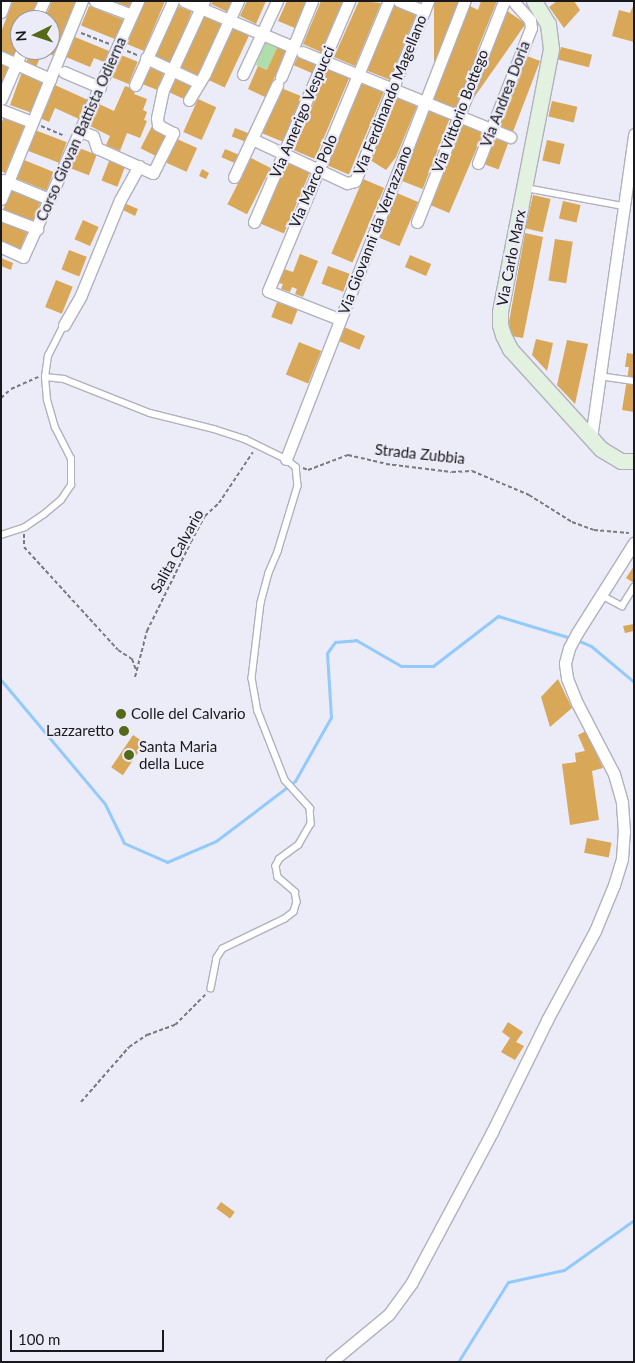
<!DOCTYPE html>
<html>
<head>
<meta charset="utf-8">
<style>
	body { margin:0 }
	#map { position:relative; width:635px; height:1363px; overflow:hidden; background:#ecebf8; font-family:Lato,sans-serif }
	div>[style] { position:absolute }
	.green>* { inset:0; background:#aedea9; transform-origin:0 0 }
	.stream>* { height:3px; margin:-1.5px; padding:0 1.5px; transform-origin:1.5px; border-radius:1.5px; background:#93cafc }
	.building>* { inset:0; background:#d8a757; transform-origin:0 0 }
	.path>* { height:2px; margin-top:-1px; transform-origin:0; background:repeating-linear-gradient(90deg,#797981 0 4px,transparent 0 6.5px) }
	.roads { filter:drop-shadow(1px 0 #b1b1bc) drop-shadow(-1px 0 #b1b1bc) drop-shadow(0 1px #b1b1bc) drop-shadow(0 -1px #b1b1bc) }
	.service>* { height:5.5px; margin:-2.75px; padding:0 2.75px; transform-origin:2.75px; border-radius:2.75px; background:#fff }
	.minor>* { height:11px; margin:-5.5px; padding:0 5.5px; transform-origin:5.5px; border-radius:5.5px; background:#fff }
	.secondary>* { height:15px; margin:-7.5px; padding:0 7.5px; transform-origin:7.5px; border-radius:7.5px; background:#e2f1e0 }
	.dots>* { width:14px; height:14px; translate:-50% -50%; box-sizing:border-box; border:2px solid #ecebf8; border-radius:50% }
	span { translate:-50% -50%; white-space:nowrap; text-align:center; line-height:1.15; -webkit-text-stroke:4.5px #ecebf8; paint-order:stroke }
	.street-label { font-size:15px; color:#19191d }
	.poi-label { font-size:15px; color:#19191d }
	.left { translate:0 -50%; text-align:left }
	.right { translate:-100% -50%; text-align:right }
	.frame { position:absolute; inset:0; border:2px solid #19191d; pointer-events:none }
	.north { position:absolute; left:10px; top:10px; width:50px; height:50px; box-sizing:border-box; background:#ecebf8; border:1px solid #9897a0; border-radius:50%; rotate:266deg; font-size:14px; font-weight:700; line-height:20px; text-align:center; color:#19191d }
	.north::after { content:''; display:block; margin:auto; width:18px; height:22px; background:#556a19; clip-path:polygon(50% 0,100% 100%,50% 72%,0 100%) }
	.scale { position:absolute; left:10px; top:1330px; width:154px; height:22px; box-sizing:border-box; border:2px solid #19191d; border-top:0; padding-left:6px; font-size:15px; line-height:18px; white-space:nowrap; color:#19191d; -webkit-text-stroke:4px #ecebf8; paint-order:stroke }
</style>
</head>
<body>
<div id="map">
	<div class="green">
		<i style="left:266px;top:41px;width:13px;height:26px;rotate:23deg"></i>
	</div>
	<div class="stream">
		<i style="left:577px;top:640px;width:15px;rotate:23deg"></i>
		<i style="left:591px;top:646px;width:56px;rotate:39.9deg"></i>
		<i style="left:1px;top:680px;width:162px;rotate:50deg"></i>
		<i style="left:105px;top:804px;width:43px;rotate:64deg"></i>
		<i style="left:124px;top:843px;width:47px;rotate:23.8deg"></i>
		<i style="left:167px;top:862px;width:53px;rotate:-23.2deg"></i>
		<i style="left:216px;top:841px;width:99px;rotate:-37.2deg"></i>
		<i style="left:295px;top:781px;width:73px;rotate:-60.6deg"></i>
		<i style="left:331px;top:717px;width:64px;rotate:-93.6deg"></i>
		<i style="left:327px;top:653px;width:14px;rotate:-54deg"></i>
		<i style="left:335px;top:642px;width:21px;rotate:-5deg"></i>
		<i style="left:356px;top:640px;width:52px;rotate:30deg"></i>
		<i style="left:401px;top:666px;width:32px"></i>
		<i style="left:433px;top:666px;width:82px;rotate:-37.6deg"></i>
		<i style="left:498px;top:616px;width:76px;rotate:16.8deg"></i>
		<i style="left:458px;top:1362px;width:94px;rotate:-58deg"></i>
		<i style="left:508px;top:1282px;width:57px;rotate:-12.1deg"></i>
		<i style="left:564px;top:1270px;width:86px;rotate:-35.5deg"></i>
	</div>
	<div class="building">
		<i style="clip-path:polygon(13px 1px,38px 1px,30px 20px,20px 20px,20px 45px,15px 58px,1px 52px,1px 32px)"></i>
		<i style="clip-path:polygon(52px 1px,76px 1px,54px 56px,43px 51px,36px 67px,26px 62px,32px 50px,50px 50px,50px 20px,44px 20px)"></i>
		<i style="clip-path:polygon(114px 1px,132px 1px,129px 7px)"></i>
		<i style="clip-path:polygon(145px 1px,165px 1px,144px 51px,127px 44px)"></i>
		<i style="clip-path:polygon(213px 1px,233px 1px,228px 12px,211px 4px)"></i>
		<i style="clip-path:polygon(247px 1px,266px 1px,256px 24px,240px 16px)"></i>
		<i style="clip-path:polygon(287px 1px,307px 1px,295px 28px,278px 21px)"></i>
		<i style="clip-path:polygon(321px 1px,343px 1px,321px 52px,303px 44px)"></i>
		<i style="clip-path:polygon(359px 1px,381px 3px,355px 66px,334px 57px)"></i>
		<i style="left:434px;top:1px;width:25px;height:91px"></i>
		<i style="clip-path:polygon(481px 1px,497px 1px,454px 108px,433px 99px,470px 6px,478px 10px)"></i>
		<i style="clip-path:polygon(557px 1px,574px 1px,580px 10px,564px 28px,549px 7px)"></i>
		<i style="clip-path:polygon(634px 4px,634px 42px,612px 36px,619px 10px,630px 13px)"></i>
		<i style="left:175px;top:5px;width:18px;height:55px;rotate:22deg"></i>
		<i style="left:394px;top:5px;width:24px;height:71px;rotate:22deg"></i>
		<i style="left:89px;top:6px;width:37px;height:21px;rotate:22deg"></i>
		<i style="left:506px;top:10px;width:24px;height:110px;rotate:35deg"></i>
		<i style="left:203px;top:16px;width:20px;height:57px;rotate:24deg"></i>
		<i style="left:232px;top:27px;width:19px;height:58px;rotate:25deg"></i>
		<i style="clip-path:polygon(75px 37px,109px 51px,104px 62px,94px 58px,90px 67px,66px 57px)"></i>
		<i style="clip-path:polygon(278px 46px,288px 50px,265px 97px,248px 89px,258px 66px,267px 70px)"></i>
		<i style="left:561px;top:47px;width:32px;height:13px;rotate:14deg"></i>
		<i style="left:121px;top:55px;width:18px;height:24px;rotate:22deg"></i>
		<i style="left:298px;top:56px;width:20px;height:10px;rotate:24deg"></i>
		<i style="left:527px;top:56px;width:14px;height:76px;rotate:21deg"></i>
		<i style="clip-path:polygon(1px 63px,11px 66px,1px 89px)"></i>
		<i style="left:148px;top:67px;width:17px;height:18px;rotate:21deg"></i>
		<i style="left:328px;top:69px;width:23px;height:88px;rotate:23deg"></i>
		<i style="left:22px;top:72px;width:23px;height:35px;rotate:20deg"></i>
		<i style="left:174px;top:78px;width:19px;height:15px;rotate:25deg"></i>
		<i style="left:361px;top:82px;width:25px;height:90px;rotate:23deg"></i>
		<i style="clip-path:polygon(55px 85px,88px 100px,79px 119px,55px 108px,49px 122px,40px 118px)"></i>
		<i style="clip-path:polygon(125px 86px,136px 90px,134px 94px,147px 99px,143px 110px,147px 112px,144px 120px,147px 121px,140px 138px,127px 133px,120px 151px,106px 145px,110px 136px,90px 126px,99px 104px,114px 111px)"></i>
		<i style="left:281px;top:88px;width:22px;height:49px;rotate:22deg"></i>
		<i style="clip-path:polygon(397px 98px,417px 106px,396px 157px,386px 170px,367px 158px,383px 130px)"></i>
		<i style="left:198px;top:99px;width:20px;height:36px;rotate:24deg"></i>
		<i style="left:552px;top:101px;width:26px;height:16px;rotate:13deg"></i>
		<i style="left:429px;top:111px;width:22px;height:75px;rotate:21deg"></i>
		<i style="clip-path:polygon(4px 117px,25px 125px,5px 173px,1px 171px,1px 124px)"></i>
		<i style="left:462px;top:124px;width:23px;height:87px;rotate:23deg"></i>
		<i style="left:152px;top:126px;width:18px;height:25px;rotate:27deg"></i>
		<i style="left:235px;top:128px;width:14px;height:9px;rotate:21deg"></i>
		<i style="left:35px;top:130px;width:34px;height:22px;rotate:21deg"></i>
		<i style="left:494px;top:138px;width:15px;height:28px;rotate:20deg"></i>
		<i style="left:177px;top:139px;width:22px;height:26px;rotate:24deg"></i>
		<i style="left:547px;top:140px;width:18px;height:21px;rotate:13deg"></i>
		<i style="left:79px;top:148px;width:19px;height:22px;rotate:21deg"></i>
		<i style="left:225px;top:149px;width:15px;height:9px;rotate:23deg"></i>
		<i style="left:251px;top:158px;width:22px;height:52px;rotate:27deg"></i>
		<i style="left:24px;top:160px;width:32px;height:20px;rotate:22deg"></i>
		<i style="left:109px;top:161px;width:17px;height:21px;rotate:21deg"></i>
		<i style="left:287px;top:162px;width:25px;height:67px;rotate:23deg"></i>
		<i style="clip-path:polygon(202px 169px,209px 173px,206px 179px,199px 176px)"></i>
		<i style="left:363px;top:179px;width:23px;height:81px;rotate:23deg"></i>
		<i style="left:11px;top:190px;width:32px;height:21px;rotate:22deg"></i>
		<i style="left:397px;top:193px;width:23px;height:48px;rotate:23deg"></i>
		<i style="left:533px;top:195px;width:18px;height:34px;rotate:13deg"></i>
		<i style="left:563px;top:201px;width:18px;height:18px;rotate:13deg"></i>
		<i style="clip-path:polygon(124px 203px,138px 209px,135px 216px,121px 209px)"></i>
		<i style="clip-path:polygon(1px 219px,28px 230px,19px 252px,1px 244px)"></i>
		<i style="left:83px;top:220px;width:17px;height:21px;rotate:24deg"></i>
		<i style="clip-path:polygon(525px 233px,543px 237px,523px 338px,511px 336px,509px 322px)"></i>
		<i style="left:555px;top:239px;width:18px;height:42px;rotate:9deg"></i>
		<i style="left:69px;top:250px;width:19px;height:21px;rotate:21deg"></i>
		<i style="clip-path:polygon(300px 254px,318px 261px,303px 297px,295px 294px,297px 289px,292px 287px,290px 292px,281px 289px,283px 284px,278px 283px,284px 269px,293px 272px)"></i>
		<i style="left:410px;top:255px;width:23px;height:13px;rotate:23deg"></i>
		<i style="clip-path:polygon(1px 258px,13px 263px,11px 270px,1px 266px)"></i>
		<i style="left:328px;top:266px;width:23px;height:19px;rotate:20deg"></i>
		<i style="left:56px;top:280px;width:18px;height:29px;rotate:22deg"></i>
		<i style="left:277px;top:302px;width:22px;height:16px;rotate:21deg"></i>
		<i style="left:344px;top:327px;width:23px;height:15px;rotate:23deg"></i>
		<i style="clip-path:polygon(536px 339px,553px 343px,547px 371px,532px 355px)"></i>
		<i style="clip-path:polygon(567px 340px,588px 344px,575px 404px,557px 385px)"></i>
		<i style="left:299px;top:342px;width:24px;height:35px;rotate:22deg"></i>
		<i style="clip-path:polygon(627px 353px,634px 354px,634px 412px,622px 410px,629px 367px,625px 367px)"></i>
		<i style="clip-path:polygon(634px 566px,634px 583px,626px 578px)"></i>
		<i style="clip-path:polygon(634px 624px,634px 631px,625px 633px,623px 626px)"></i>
		<i style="clip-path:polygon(558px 679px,572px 708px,550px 727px,541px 697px)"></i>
		<i style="clip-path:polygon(586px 731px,603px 768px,592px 771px,599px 820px,570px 825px,562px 764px,576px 762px,575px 753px,585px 751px,578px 735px)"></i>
		<i style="left:133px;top:735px;width:14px;height:39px;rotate:34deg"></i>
		<i style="left:587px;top:838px;width:25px;height:15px;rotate:11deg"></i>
		<i style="clip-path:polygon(508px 1022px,523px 1032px,516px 1042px,524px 1046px,515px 1060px,501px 1052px,510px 1038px,502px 1032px)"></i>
		<i style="left:221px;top:1202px;width:17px;height:8px;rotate:36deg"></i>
	</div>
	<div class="path">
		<i style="left:81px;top:33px;width:30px;rotate:21deg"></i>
		<i style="left:127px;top:51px;width:11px;rotate:22deg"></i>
		<i style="left:41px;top:126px;width:26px;rotate:23deg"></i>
		<i style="left:1px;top:398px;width:13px;rotate:-42deg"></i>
		<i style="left:11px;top:389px;width:30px;rotate:-24deg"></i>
		<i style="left:303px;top:468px;width:5px;rotate:22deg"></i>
		<i style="left:308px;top:470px;width:43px;rotate:-20.6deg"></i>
		<i style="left:348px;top:455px;width:39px;rotate:13deg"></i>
		<i style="left:386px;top:464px;width:66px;rotate:6.9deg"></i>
		<i style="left:452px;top:472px;width:20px;rotate:-3deg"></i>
		<i style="left:472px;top:471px;width:62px;rotate:22.8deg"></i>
		<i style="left:529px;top:495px;width:51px;rotate:32.1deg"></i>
		<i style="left:572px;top:522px;width:23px;rotate:20deg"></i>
		<i style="left:594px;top:530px;width:35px;rotate:5deg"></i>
		<i style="left:24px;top:534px;width:13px;rotate:90deg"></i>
		<i style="left:24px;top:547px;width:139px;rotate:47.6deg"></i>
		<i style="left:118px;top:650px;width:17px;rotate:33deg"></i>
		<i style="left:132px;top:659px;width:12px;rotate:70deg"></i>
		<i style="left:135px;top:677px;width:48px;rotate:-75.4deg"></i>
		<i style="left:147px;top:631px;width:99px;rotate:-63.7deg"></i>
		<i style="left:191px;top:542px;width:30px;rotate:-62deg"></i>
		<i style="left:205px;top:516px;width:19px;rotate:-43deg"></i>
		<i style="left:219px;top:503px;width:61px;rotate:-56.3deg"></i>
		<i style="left:81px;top:1102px;width:73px;rotate:-48.9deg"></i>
		<i style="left:129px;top:1047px;width:22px;rotate:-34deg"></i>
		<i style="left:147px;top:1035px;width:30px;rotate:-20deg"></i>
		<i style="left:175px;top:1025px;width:44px;rotate:-45deg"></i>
	</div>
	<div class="roads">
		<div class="service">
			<i style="left:526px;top:188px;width:99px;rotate:10.5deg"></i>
			<i style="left:599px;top:376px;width:35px;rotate:8deg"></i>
			<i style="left:45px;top:377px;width:19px;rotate:6deg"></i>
			<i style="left:64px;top:379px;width:92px;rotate:21.6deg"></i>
			<i style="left:150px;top:413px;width:66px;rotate:14deg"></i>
			<i style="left:214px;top:429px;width:33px;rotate:18deg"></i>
			<i style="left:245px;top:439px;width:46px;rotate:26deg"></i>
			<i style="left:286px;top:459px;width:13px;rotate:39deg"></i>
			<i style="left:296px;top:467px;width:19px;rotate:84deg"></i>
			<i style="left:298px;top:486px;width:69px;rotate:106.9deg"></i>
			<i style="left:278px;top:552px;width:23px;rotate:113deg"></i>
			<i style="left:269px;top:573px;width:31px;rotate:105deg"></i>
			<i style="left:261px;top:603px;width:76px;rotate:96.8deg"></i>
			<i style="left:252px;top:678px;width:34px;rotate:80deg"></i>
			<i style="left:258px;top:711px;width:74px;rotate:68.6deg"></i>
			<i style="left:285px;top:780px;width:38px;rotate:48deg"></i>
			<i style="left:310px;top:808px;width:16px;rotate:86deg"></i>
			<i style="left:311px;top:824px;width:24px;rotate:120deg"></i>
			<i style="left:299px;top:845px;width:24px;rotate:144deg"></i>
			<i style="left:280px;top:859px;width:8px;rotate:120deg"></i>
			<i style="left:276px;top:866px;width:11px;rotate:80deg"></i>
			<i style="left:278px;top:877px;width:23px;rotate:41deg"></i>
			<i style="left:295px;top:892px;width:10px;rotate:79deg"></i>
			<i style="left:297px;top:902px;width:10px;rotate:107deg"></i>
			<i style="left:294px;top:912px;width:11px;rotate:142deg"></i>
			<i style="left:285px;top:919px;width:69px;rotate:154.2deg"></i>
			<i style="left:223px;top:949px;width:11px;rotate:124deg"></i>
			<i style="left:217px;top:958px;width:31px;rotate:101deg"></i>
			<i style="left:1px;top:535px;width:25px;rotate:-18deg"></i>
			<i style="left:25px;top:527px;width:22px;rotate:-34deg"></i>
			<i style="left:43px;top:515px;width:23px;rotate:-40deg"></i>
			<i style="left:61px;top:500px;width:18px;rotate:-56deg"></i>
			<i style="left:71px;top:485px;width:26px;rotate:-90deg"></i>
			<i style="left:71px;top:459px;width:35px;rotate:-117deg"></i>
			<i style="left:55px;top:428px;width:29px;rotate:-106deg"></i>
			<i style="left:47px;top:400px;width:23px;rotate:-95deg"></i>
			<i style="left:45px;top:377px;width:21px;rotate:-82deg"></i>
			<i style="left:48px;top:356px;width:35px;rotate:-63deg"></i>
			<i style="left:601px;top:595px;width:24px;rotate:28deg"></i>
			<i style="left:622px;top:606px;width:22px;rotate:-58deg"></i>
		</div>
		<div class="minor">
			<i style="left:95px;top:1px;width:39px;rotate:21deg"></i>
			<i style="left:184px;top:1px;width:118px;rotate:22.9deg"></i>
			<i style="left:399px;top:1px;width:27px;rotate:22deg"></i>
			<i style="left:1px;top:12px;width:12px;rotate:-70deg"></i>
			<i style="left:35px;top:20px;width:21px;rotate:-65deg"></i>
			<i style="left:302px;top:52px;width:225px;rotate:22.2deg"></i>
			<i style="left:1px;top:57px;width:54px;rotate:24.2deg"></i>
			<i style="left:146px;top:58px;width:56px;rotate:25.2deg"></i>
			<i style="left:64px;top:72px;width:39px;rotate:23deg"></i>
			<i style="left:243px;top:74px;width:81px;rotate:-65deg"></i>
			<i style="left:281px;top:77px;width:82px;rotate:-67.8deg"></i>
			<i style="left:135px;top:85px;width:92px;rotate:-65.7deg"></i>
			<i style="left:1px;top:99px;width:53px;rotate:-66.8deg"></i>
			<i style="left:189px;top:100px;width:31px;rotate:-59deg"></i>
			<i style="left:205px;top:73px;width:79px;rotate:-65.4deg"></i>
			<i style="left:1px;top:110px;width:33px;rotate:21deg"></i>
			<i style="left:81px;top:131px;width:13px;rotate:23deg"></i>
			<i style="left:93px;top:136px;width:13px;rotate:72deg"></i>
			<i style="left:97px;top:148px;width:61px;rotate:24.1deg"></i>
			<i style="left:153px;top:173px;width:45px;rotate:-63.4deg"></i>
			<i style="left:173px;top:133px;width:17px;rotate:-152deg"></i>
			<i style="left:158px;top:125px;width:7px;rotate:-98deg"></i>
			<i style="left:157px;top:118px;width:29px;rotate:-78deg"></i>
			<i style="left:163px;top:90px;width:98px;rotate:-65.3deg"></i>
			<i style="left:252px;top:139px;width:105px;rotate:24.9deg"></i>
			<i style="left:347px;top:183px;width:8px;rotate:-14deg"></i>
			<i style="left:355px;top:181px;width:194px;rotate:-67.9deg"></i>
			<i style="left:478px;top:163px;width:145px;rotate:-68.6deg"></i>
			<i style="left:531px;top:28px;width:8px;rotate:-97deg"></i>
			<i style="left:530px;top:20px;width:25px;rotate:-132deg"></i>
			<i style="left:234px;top:177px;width:102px;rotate:-64.9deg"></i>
			<i style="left:3px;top:180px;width:50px;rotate:22.4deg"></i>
			<i style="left:1px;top:199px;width:214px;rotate:-67.8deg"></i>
			<i style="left:1px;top:215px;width:39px;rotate:21deg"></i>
			<i style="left:254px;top:222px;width:241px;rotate:-66.7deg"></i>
			<i style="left:417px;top:222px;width:238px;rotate:-68.5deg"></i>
			<i style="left:1px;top:247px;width:24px;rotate:24deg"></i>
			<i style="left:23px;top:257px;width:281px;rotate:-65.8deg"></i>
			<i style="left:339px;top:319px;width:76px;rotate:-158.5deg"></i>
			<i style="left:268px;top:291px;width:314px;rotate:-67.4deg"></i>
			<i style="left:64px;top:325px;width:34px;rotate:-60deg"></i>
			<i style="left:81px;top:295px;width:103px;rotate:-67.7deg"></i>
			<i style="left:120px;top:200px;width:39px;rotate:-61deg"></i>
			<i style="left:591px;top:438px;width:307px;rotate:-81.9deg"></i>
			<i style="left:286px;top:459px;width:492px;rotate:-68.7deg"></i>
			<i style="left:331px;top:1362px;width:75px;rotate:-39.6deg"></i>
			<i style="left:389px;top:1314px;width:39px;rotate:-54deg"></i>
			<i style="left:412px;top:1282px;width:170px;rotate:-61.9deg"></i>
			<i style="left:492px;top:1132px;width:125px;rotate:-63.8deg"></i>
			<i style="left:547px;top:1020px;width:101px;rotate:-61.7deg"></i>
			<i style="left:595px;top:931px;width:50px;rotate:-67.6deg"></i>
			<i style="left:614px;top:885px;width:28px;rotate:-73deg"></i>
			<i style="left:622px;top:858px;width:26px;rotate:-86deg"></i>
			<i style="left:624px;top:832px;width:30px;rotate:-94deg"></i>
			<i style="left:622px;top:802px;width:29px;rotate:-106deg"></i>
			<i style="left:614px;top:774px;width:80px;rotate:-117.5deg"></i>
			<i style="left:577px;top:703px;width:27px;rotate:-112deg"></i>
			<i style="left:567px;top:678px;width:15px;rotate:-98deg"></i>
			<i style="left:565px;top:663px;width:16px;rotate:-75deg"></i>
			<i style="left:569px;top:648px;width:17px;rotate:-62deg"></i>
			<i style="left:577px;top:633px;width:107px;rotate:-57.7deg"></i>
		</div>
		<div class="secondary">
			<i style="left:534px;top:1px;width:27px;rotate:59deg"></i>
			<i style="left:548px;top:24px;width:25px;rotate:83deg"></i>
			<i style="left:551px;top:49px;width:268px;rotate:101deg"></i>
			<i style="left:500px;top:312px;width:13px;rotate:90deg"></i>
			<i style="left:500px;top:325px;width:10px;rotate:73deg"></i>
			<i style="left:503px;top:335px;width:16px;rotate:63deg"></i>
			<i style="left:510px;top:349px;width:135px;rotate:47.7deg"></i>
			<i style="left:601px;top:449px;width:23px;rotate:31deg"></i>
			<i style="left:621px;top:461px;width:13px"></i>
		</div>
	</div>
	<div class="dots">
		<i style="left:121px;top:714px;background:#556a19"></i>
		<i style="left:124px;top:731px;background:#556a19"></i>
		<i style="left:129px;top:755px;background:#556a19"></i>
	</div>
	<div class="street-label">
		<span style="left:505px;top:94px;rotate:-69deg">Via Andrea Doria</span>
		<span style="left:390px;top:95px;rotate:-68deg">Via Ferdinando Magellano</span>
		<span style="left:460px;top:111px;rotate:-69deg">Via Vittorio Bottego</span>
		<span style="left:302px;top:112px;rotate:-67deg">Via Amerigo Vespucci</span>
		<span style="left:81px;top:129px;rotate:-66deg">Corso Giovan Battista Odierna</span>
		<span style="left:313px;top:181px;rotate:-67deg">Via Marco Polo</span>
		<span style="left:375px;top:230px;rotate:-69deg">Via Giovanni da Verrazzano</span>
		<span style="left:511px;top:258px;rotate:-79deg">Via Carlo Marx</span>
		<span style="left:420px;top:454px;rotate:6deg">Strada Zubbia</span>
		<span style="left:177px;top:551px;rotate:-61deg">Salita Calvario</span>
	</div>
	<div class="poi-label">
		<span class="left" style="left:131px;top:714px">Colle del Calvario</span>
		<span class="right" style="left:114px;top:731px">Lazzaretto</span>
		<span class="left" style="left:139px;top:755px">Santa Maria<br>della Luce</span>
	</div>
	<div class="frame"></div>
	<div class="north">N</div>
	<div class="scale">100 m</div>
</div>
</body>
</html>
